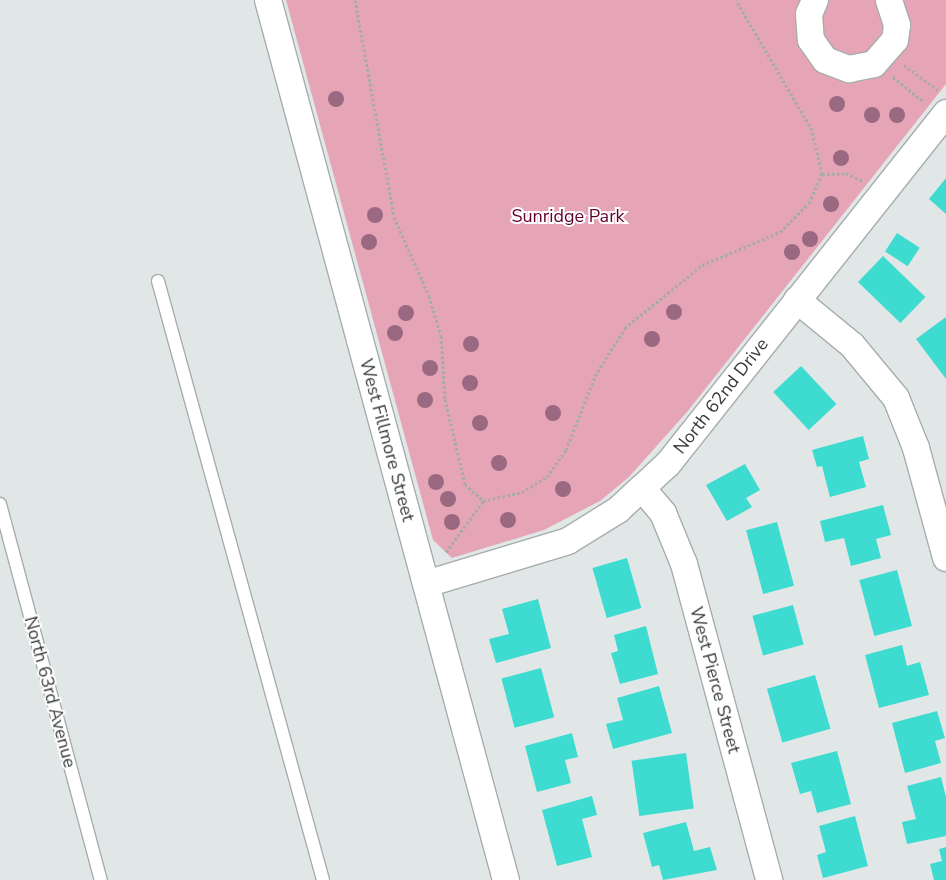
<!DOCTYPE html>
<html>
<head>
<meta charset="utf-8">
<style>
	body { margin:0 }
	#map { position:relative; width:946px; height:880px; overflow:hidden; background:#e1e7e7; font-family:"Nunito Sans",sans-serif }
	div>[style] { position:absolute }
	.green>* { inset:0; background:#e6a5b6 }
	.building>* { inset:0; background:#3edbd1; transform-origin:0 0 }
	.path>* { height:3px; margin-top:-1.5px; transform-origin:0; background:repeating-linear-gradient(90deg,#a5aaaa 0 2.5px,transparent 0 5px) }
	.roads { filter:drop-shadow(1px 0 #a6adac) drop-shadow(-1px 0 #a6adac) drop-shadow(0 1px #a6adac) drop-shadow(0 -1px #a6adac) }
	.service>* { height:12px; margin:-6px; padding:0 6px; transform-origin:6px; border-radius:6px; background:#fff }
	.minor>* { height:26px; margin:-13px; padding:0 13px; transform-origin:13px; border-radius:13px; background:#fff }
	.trees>* { width:16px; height:16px; margin:-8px; border-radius:50%; background:#9a6981 }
	span { translate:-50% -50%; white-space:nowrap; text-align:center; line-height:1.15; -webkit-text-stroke:4px #fff; paint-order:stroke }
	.park-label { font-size:18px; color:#60022d }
	.street-label { font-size:18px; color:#393b3b }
</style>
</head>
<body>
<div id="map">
	<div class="green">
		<i style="clip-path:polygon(286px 0,946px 0,946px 84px,687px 412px,629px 477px,600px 501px,544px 530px,452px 558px,433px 540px)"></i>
	</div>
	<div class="building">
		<i style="clip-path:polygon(946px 178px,946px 214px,929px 199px)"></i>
		<i style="left:897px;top:233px;width:27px;height:22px;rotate:33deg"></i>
		<i style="left:883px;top:256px;width:59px;height:36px;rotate:44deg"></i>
		<i style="clip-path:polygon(946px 317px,946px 379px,916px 339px)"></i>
		<i style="left:801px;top:366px;width:52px;height:38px;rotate:47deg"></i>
		<i style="clip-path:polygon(863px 436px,869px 459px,859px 462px,866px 487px,830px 497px,822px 466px,817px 467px,812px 450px)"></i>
		<i style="clip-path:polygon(745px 464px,760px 490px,746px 498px,752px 507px,727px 521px,706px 485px)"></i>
		<i style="clip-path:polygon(883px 505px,891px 535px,876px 539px,881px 558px,851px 566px,844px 538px,825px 542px,820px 521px)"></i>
		<i style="left:777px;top:522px;width:66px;height:32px;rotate:75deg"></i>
		<i style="left:627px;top:558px;width:52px;height:36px;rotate:74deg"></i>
		<i style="left:897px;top:570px;width:58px;height:39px;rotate:75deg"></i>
		<i style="clip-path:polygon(538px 599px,551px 648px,496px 663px,489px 639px,509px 634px,502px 609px)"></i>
		<i style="left:793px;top:605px;width:41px;height:42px;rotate:75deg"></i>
		<i style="clip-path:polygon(646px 626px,658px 674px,620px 684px,611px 653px,618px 651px,614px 635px)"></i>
		<i style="clip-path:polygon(902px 645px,907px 666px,920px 662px,929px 695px,879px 708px,865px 655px)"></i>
		<i style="left:541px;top:668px;width:51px;height:41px;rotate:75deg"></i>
		<i style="left:815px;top:675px;width:56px;height:50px;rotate:74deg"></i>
		<i style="clip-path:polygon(659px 686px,672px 733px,613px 749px,606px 724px,623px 720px,617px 698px)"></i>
		<i style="clip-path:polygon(937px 711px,945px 738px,935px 741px,941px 763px,905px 773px,892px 723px)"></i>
		<i style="clip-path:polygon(572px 733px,578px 757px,565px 760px,571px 783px,537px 792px,525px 746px)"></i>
		<i style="clip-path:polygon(837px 751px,851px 804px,817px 813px,811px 791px,800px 794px,791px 763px)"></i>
		<i style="left:686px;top:753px;width:56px;height:55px;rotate:82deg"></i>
		<i style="clip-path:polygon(941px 777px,946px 797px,946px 836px,907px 844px,902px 822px,916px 819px,907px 786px)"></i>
		<i style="clip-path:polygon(592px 796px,597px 815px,582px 819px,592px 857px,557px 866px,542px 810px)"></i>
		<i style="clip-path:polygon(855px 816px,868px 866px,823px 878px,817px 855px,826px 852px,819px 826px)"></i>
		<i style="clip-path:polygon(686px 822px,694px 851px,710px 847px,717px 870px,663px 880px,659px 865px,652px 867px,643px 833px)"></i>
		<i style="clip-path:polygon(946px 847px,946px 880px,934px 880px,930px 864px,942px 861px,939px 849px)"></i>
	</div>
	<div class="path">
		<i style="left:355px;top:0;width:220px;rotate:79.8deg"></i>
		<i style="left:394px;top:217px;width:86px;rotate:66.1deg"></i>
		<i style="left:429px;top:296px;width:42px;rotate:73.3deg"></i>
		<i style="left:441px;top:336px;width:63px;rotate:86.4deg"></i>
		<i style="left:445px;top:399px;width:87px;rotate:76.8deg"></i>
		<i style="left:465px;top:484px;width:25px;rotate:43deg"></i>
		<i style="left:483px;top:501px;width:40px;rotate:-13deg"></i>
		<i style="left:522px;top:492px;width:29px;rotate:-31deg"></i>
		<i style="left:547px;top:477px;width:33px;rotate:-55deg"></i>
		<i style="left:566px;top:450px;width:79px;rotate:-68.6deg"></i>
		<i style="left:595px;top:376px;width:57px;rotate:-58deg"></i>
		<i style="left:625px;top:328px;width:99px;rotate:-39.3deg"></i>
		<i style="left:702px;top:265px;width:85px;rotate:-22.9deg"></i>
		<i style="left:780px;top:232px;width:41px;rotate:-45deg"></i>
		<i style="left:809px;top:203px;width:32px;rotate:-66deg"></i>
		<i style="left:822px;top:174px;width:45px;rotate:-102.8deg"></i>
		<i style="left:812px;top:130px;width:151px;rotate:-120.3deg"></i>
		<i style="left:904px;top:65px;width:42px;rotate:36.3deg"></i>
		<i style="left:893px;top:77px;width:38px;rotate:39deg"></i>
		<i style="left:822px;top:174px;width:24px;rotate:-2deg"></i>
		<i style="left:846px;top:173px;width:19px;rotate:25deg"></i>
		<i style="left:446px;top:552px;width:63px;rotate:-54deg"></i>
	</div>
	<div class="roads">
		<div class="service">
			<i style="left:158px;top:281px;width:621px;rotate:74.6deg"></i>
			<i style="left:0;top:504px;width:389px;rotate:75deg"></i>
		</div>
		<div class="minor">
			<i style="left:268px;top:0;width:912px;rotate:74.87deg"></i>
			<i style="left:815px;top:0;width:15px;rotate:113deg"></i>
			<i style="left:809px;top:14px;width:26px;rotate:86deg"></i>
			<i style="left:811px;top:40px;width:24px;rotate:55deg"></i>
			<i style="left:825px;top:60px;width:26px;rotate:21deg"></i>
			<i style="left:849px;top:69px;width:25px;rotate:-11deg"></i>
			<i style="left:874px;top:64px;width:32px;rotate:-49deg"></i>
			<i style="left:895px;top:40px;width:15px;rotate:-82deg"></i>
			<i style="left:897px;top:25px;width:26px;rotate:-108deg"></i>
			<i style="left:797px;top:300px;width:71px;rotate:39.3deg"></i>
			<i style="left:852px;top:345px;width:69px;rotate:50.3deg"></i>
			<i style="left:896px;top:398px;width:54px;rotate:68.2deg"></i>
			<i style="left:916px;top:448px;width:114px;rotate:74.7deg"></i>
			<i style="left:642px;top:488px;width:33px;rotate:50deg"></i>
			<i style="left:663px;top:513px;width:55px;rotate:67.6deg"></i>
			<i style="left:684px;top:564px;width:327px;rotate:74.9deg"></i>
			<i style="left:426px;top:584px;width:148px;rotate:-16.8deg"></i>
			<i style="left:568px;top:541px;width:59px;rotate:-31.8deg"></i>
			<i style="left:618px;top:510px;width:33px;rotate:-43deg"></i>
			<i style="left:642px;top:488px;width:35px;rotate:-43deg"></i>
			<i style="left:668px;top:464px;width:448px;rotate:-51.6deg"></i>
		</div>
	</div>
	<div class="trees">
		<i style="left:336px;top:99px"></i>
		<i style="left:837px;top:104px"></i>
		<i style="left:872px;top:115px"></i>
		<i style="left:897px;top:115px"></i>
		<i style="left:841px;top:158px"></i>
		<i style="left:831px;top:204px"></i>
		<i style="left:375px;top:215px"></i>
		<i style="left:810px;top:239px"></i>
		<i style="left:369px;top:242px"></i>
		<i style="left:792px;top:252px"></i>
		<i style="left:674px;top:312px"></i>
		<i style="left:406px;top:313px"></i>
		<i style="left:395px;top:333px"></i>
		<i style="left:652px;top:339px"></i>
		<i style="left:471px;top:344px"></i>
		<i style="left:430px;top:368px"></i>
		<i style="left:470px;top:383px"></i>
		<i style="left:425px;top:400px"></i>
		<i style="left:553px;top:413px"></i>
		<i style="left:480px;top:423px"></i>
		<i style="left:499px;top:463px"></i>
		<i style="left:436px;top:482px"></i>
		<i style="left:563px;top:489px"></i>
		<i style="left:448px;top:499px"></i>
		<i style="left:508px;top:520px"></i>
		<i style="left:452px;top:522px"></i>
	</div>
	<div class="park-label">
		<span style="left:568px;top:216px">Sunridge Park</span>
	</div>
	<div class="street-label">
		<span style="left:721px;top:396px;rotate:-52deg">North 62nd Drive</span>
		<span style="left:387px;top:440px;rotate:75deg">West Fillmore Street</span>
		<span style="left:715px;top:680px;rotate:75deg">West Pierce Street</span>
		<span style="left:50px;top:692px;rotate:75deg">North 63rd Avenue</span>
	</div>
</div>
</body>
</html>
